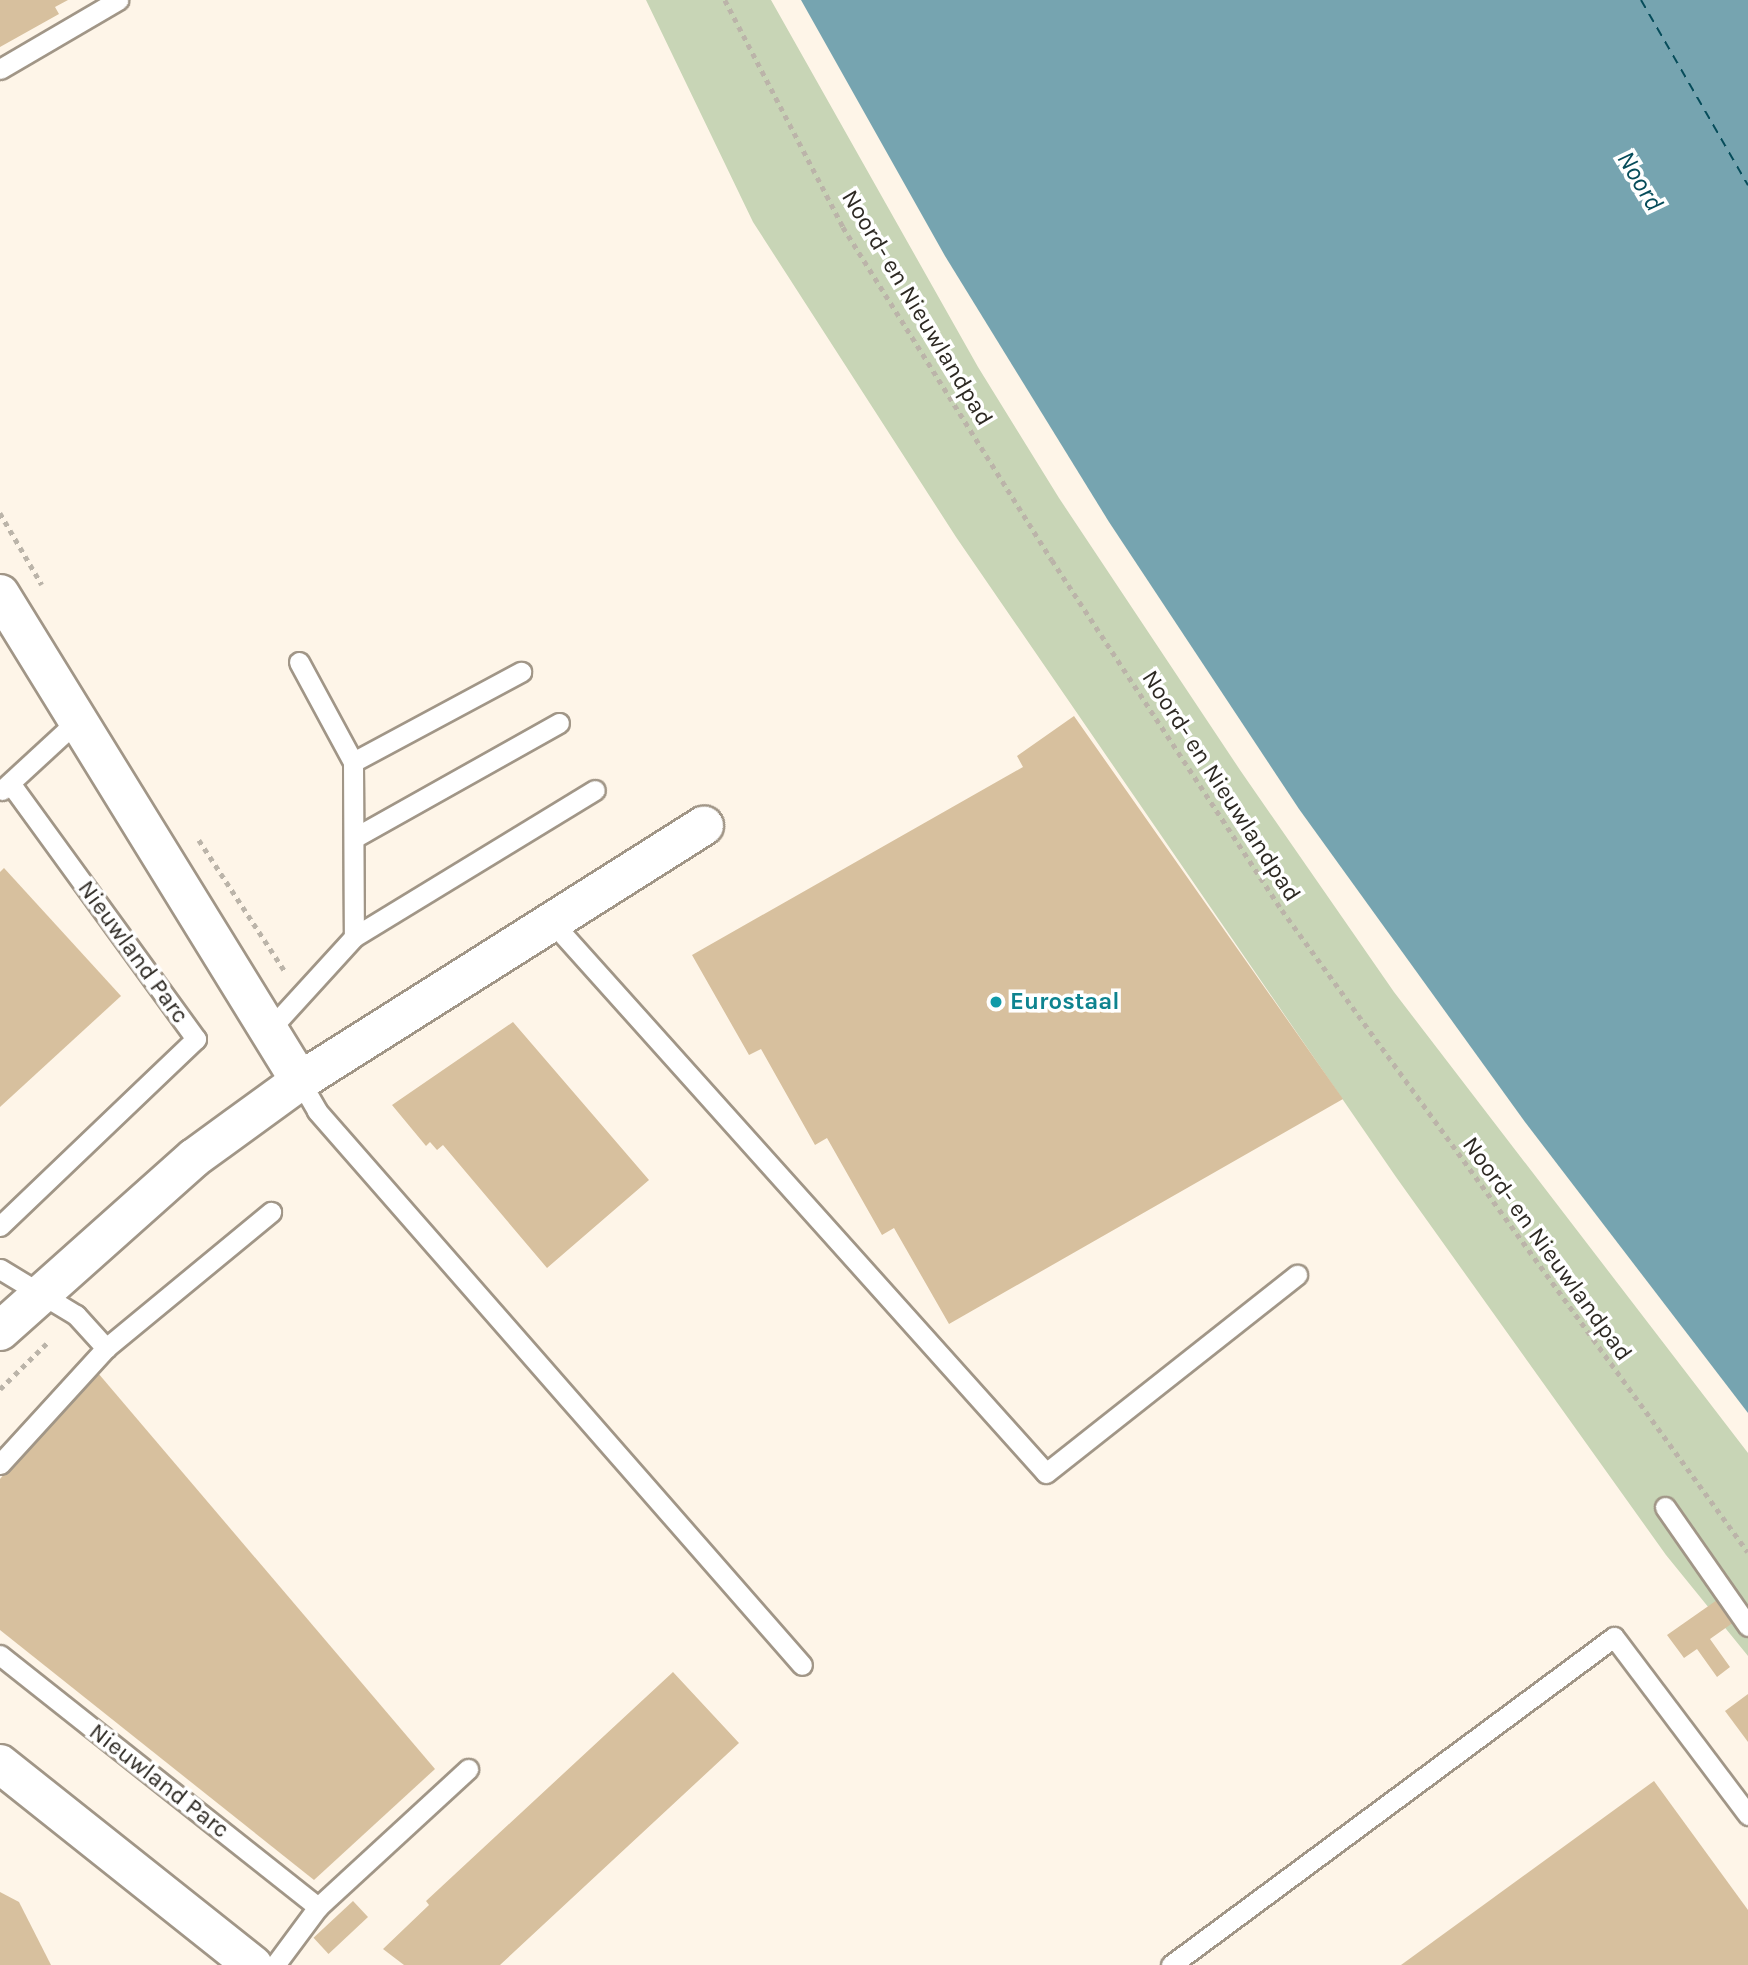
<!DOCTYPE html>
<html>
<head>
<meta charset="utf-8">
<style>
	body { margin:0 }
	#map { position:relative; width:1748px; height:1965px; overflow:hidden; background:#fef5e8; font-family:Karla,sans-serif }
	div>[style] { position:absolute }
	.green>* { inset:0; background:#c8d5b6 }
	.water>* { inset:0; background:#76a4b0 }
	.ferry>* { height:2px; margin-top:-1px; transform-origin:0; background:repeating-linear-gradient(90deg,#064c5a 0 9px,transparent 0 16px) }
	.building>* { inset:0; background:#d7c09e; transform-origin:0 0 }
	.path>* { height:4.5px; margin-top:-2.25px; transform-origin:0; background:repeating-linear-gradient(90deg,#bbb4a9 0 5px,transparent 0 10px) }
	.roads { filter:drop-shadow(2px 0 #a19687) drop-shadow(-2px 0 #a19687) drop-shadow(0 2px #a19687) drop-shadow(0 -2px #a19687) }
	.service>* { height:19px; margin:-9.5px; padding:0 9.5px; transform-origin:9.5px; border-radius:9.5px; background:#fff }
	.minor>* { height:38px; margin:-19px; padding:0 19px; transform-origin:19px; border-radius:19px; background:#fff }
	.dots>* { width:19px; height:19px; translate:-50% -50%; box-sizing:border-box; border:4px solid #fff; border-radius:50% }
	span { translate:-50% -50%; white-space:nowrap; text-align:center; line-height:1.15; -webkit-text-stroke:7px #fff; paint-order:stroke }
	.street-label { font-size:24px; color:#2d2923 }
	.culture-label { font-size:24px; color:#0d838f; font-weight:700 }
	.left { translate:0 -50%; text-align:left }
	.water-label { font-size:26px; color:#064c5a; font-style:italic }
</style>
</head>
<body>
<div id="map">
	<div class="green">
		<i style="clip-path:polygon(646px 0,771px 0,978px 367px,1059px 498px,1240px 770px,1394px 992px,1748px 1453px,1748px 1656px,1666px 1555px,1396px 1177px,956px 537px,753px 222px)"></i>
	</div>
	<div class="water">
		<i style="clip-path:polygon(801px 0,1748px 0,1748px 1413px,1525px 1122px,1299px 809px,1109px 522px,945px 256px)"></i>
	</div>
	<div class="ferry">
		<i style="left:1641px;top:0;width:214px;rotate:60deg"></i>
	</div>
	<div class="building">
		<i style="clip-path:polygon(0 0,68px 0,55px 7px,59px 14px,0 47px)"></i>
		<i style="clip-path:polygon(1074px 716px,1343px 1099px,949px 1324px,894px 1228px,882px 1235px,827px 1138px,815px 1145px,761px 1049px,749px 1055px,692px 955px,1023px 767px,1017px 756px)"></i>
		<i style="clip-path:polygon(4px 868px,121px 996px,0 1107px,0 872px)"></i>
		<i style="clip-path:polygon(513px 1022px,649px 1180px,547px 1268px,443px 1145px,437px 1150px,430px 1142px,426px 1146px,392px 1105px)"></i>
		<i style="clip-path:polygon(98px 1373px,435px 1769px,314px 1880px,0 1630px,0 1479px,43px 1426px)"></i>
		<i style="clip-path:polygon(1717px 1600px,1734px 1622px,1710px 1639px,1730px 1667px,1717px 1677px,1697px 1649px,1684px 1658px,1667px 1635px)"></i>
		<i style="clip-path:polygon(673px 1672px,739px 1743px,500px 1965px,404px 1965px,383px 1949px,429px 1905px,426px 1901px)"></i>
		<i style="clip-path:polygon(1748px 1694px,1748px 1742px,1725px 1711px)"></i>
		<i style="clip-path:polygon(1654px 1781px,1748px 1910px,1748px 1965px,1401px 1965px)"></i>
		<i style="clip-path:polygon(0 1892px,19px 1902px,51px 1965px,0 1965px)"></i>
		<i style="left:353px;top:1901px;width:22px;height:54px;rotate:47deg"></i>
	</div>
	<div class="path">
		<i style="left:725px;top:0;width:256px;rotate:62.5deg"></i>
		<i style="left:843px;top:227px;width:393px;rotate:57.9deg"></i>
		<i style="left:1052px;top:560px;width:419px;rotate:56.7deg"></i>
		<i style="left:1282px;top:910px;width:793px;rotate:54.03deg"></i>
		<i style="left:0;top:513px;width:83px;rotate:59.7deg"></i>
		<i style="left:199px;top:840px;width:159px;rotate:56.8deg"></i>
		<i style="left:0;top:1389px;width:66px;rotate:-44.4deg"></i>
	</div>
	<div class="roads">
		<div class="service">
			<i style="left:0;top:69px;width:137px;rotate:-30.3deg"></i>
			<i style="left:299px;top:662px;width:114px;rotate:61.6deg"></i>
			<i style="left:353px;top:762px;width:175px;rotate:89.7deg"></i>
			<i style="left:353px;top:762px;width:191px;rotate:-28.2deg"></i>
			<i style="left:2px;top:790px;width:103px;rotate:-42.6deg"></i>
			<i style="left:354px;top:838px;width:235px;rotate:-29.3deg"></i>
			<i style="left:551px;top:921px;width:741px;rotate:48.12deg"></i>
			<i style="left:1046px;top:1473px;width:320px;rotate:-38.3deg"></i>
			<i style="left:271px;top:1028px;width:123px;rotate:-47.6deg"></i>
			<i style="left:354px;top:937px;width:282px;rotate:-31.4deg"></i>
			<i style="left:300px;top:1081px;width:34px;rotate:60deg"></i>
			<i style="left:317px;top:1111px;width:736px;rotate:48.8deg"></i>
			<i style="left:0;top:1226px;width:271px;rotate:-43.7deg"></i>
			<i style="left:196px;top:1039px;width:316px;rotate:-126deg"></i>
			<i style="left:0;top:1269px;width:89px;rotate:31.2deg"></i>
			<i style="left:76px;top:1315px;width:45px;rotate:47.7deg"></i>
			<i style="left:0;top:1464px;width:157px;rotate:-47.6deg"></i>
			<i style="left:106px;top:1348px;width:214px;rotate:-39.5deg"></i>
			<i style="left:1665px;top:1507px;width:145px;rotate:55.1deg"></i>
			<i style="left:0;top:1655px;width:406px;rotate:38.4deg"></i>
			<i style="left:318px;top:1907px;width:72px;rotate:126.6deg"></i>
			<i style="left:318px;top:1907px;width:204px;rotate:-42.6deg"></i>
			<i style="left:1171px;top:1965px;width:551px;rotate:-36.52deg"></i>
			<i style="left:1614px;top:1637px;width:223px;rotate:53deg"></i>
		</div>
		<div class="minor">
			<i style="left:0;top:594px;width:572px;rotate:58.37deg"></i>
			<i style="left:300px;top:1081px;width:131px;rotate:144deg"></i>
			<i style="left:194px;top:1158px;width:260px;rotate:138.3deg"></i>
			<i style="left:300px;top:1081px;width:478px;rotate:-32.3deg"></i>
			<i style="left:0;top:1764px;width:323px;rotate:38.5deg"></i>
		</div>
	</div>
	<div class="dots">
		<i style="left:996px;top:1002px;background:#0f9aa8"></i>
	</div>
	<div class="street-label">
		<span style="left:917px;top:308px;rotate:59deg">Noord- en Nieuwlandpad</span>
		<span style="left:1221px;top:786px;rotate:57deg">Noord- en Nieuwlandpad</span>
		<span style="left:133px;top:952px;rotate:54deg">Nieuwland Parc</span>
		<span style="left:1547px;top:1249px;rotate:54deg">Noord- en Nieuwlandpad</span>
		<span style="left:159px;top:1781px;rotate:38deg">Nieuwland Parc</span>
	</div>
	<div class="culture-label">
		<span class="left" style="left:1010px;top:1002px">Eurostaal</span>
	</div>
	<div class="water-label">
		<span style="left:1640px;top:181px;rotate:59deg">Noord</span>
	</div>
</div>
</body>
</html>
